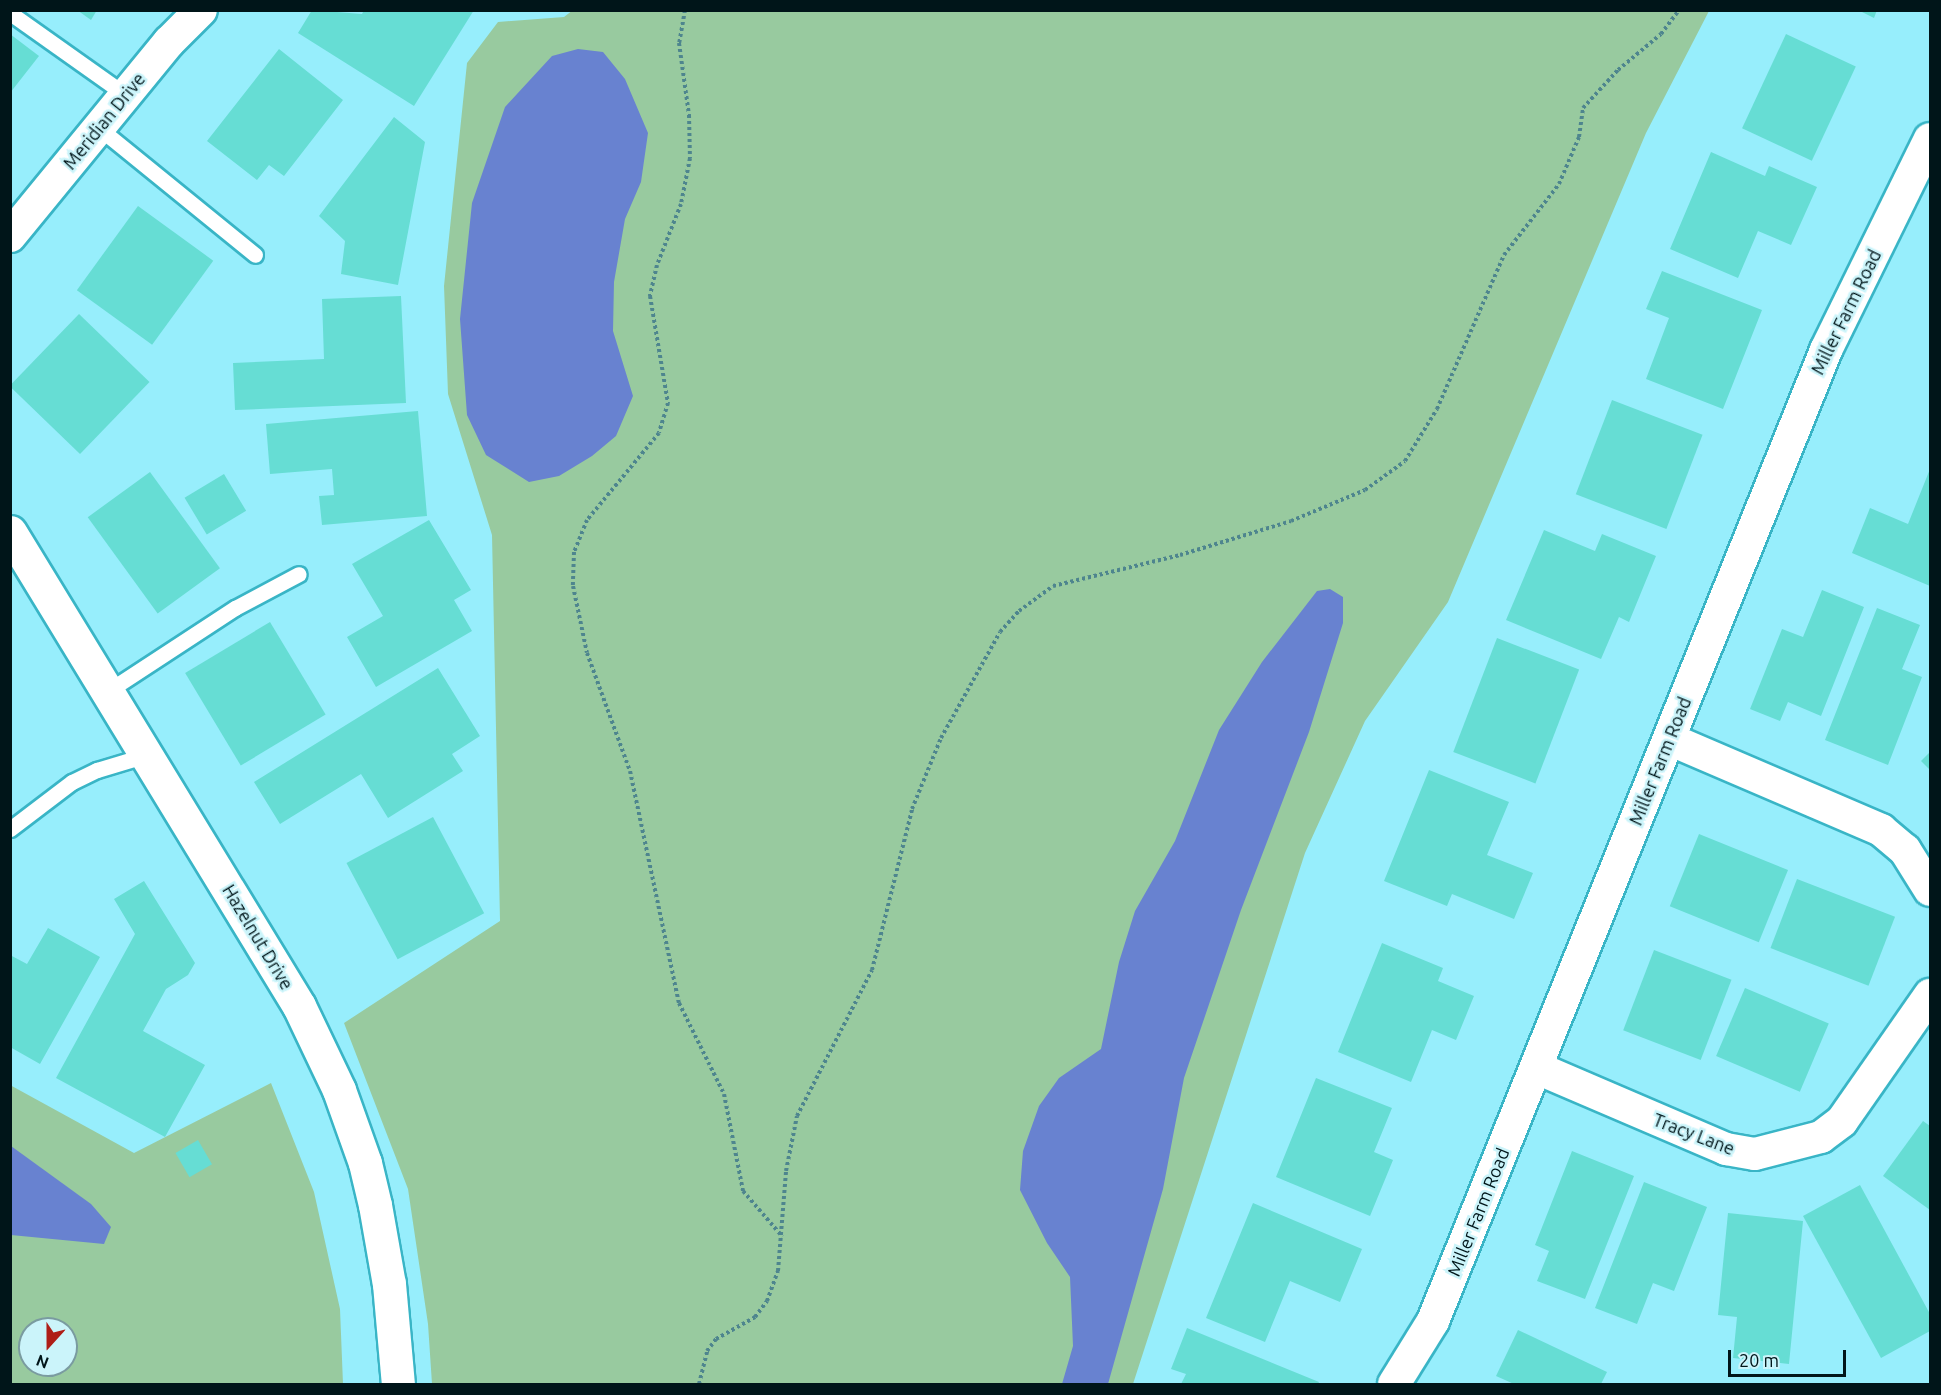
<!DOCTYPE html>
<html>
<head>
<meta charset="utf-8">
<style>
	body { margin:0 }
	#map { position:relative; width:1941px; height:1395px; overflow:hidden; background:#97eefc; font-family:Ubuntu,sans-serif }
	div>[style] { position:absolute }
	.green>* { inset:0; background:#98ca9f }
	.water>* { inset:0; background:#6882d0 }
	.building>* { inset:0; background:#66ddd4; transform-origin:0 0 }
	.path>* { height:4px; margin-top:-2px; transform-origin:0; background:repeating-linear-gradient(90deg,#4e858e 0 3px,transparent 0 6px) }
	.roads { filter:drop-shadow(2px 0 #39b5c6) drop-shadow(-2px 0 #39b5c6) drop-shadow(0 2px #39b5c6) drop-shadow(0 -2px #39b5c6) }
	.service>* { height:15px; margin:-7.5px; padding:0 7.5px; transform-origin:7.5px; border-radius:7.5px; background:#fff }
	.minor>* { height:32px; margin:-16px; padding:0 16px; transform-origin:16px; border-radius:16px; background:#fff }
	.tertiary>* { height:33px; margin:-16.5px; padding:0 16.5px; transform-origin:16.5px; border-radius:16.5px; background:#fff }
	span { translate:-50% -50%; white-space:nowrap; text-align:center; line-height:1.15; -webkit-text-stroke:5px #cbf4fa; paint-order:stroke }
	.street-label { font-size:18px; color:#001519 }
	.frame { position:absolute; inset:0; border:12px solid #001519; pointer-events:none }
	.north { position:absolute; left:18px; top:1317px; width:60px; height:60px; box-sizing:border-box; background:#cbf4fa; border:2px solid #7a9ba0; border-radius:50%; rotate:201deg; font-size:16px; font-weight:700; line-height:24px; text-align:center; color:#001519 }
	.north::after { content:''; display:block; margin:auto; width:21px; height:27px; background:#ae1e17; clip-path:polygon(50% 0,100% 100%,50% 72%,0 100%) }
	.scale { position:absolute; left:1728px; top:1350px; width:118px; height:27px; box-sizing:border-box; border:3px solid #001519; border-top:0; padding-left:8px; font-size:18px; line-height:21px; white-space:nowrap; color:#001519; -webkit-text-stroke:4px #cbf4fa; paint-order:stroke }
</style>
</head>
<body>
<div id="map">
	<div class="green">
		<i style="clip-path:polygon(573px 10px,1709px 11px,1646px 133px,1448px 602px,1365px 721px,1305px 853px,1133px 1384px,432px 1384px,428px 1324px,408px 1189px,344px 1023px,500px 921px,492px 535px,448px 394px,444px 286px,467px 63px,498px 22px,564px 17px)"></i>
		<i style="clip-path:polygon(evenodd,271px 1083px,314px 1192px,340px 1309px,343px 1384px,11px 1384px,10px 1085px,134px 1153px,271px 1083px,30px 1329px,66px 1329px,66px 1365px,30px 1365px,30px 1329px)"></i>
	</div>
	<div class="water">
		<i style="clip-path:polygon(578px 49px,603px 52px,625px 79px,648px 133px,641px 182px,625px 219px,614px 282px,613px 331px,633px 396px,616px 436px,592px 456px,559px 476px,529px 482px,486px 455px,467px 415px,460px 319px,472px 203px,505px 107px,552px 56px)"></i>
		<i style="clip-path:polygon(1330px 589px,1343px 597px,1343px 623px,1309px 732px,1241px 910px,1184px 1078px,1163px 1189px,1108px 1384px,1062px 1384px,1073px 1346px,1070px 1277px,1047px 1243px,1020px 1190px,1023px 1151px,1039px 1106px,1059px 1078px,1101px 1049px,1119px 962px,1135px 911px,1175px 841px,1219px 730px,1262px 662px,1317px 591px)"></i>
		<i style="clip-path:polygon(11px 1146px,91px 1204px,111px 1227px,104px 1244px,11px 1235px)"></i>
	</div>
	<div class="building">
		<i style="clip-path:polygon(77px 10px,97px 10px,91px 20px)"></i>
		<i style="clip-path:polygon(312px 10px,362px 14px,364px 10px,474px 10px,414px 106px,298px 33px)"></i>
		<i style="clip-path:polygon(1858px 10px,1877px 10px,1874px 18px)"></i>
		<i style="clip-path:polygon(10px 34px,39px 56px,10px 93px)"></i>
		<i style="left:1786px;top:34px;width:77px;height:104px;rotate:25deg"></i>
		<i style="clip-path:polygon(279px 49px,343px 100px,284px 176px,269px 165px,257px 180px,207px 141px)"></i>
		<i style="clip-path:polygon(394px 117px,425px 142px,398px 285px,341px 274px,345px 241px,319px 216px)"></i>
		<i style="clip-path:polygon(1711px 152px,1765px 176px,1769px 166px,1817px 187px,1791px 245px,1758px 231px,1738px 278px,1670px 249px)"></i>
		<i style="left:138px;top:206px;width:93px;height:104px;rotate:36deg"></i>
		<i style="clip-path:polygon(1662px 271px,1762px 310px,1723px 409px,1646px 379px,1669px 318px,1646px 309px)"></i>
		<i style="clip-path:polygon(401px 296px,406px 403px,235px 410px,233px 363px,324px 359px,322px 299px)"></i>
		<i style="left:79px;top:314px;width:98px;height:100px;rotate:44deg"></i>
		<i style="left:1612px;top:400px;width:97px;height:101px;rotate:21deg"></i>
		<i style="clip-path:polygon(418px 411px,427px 516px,322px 525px,319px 496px,334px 495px,332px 469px,270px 474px,266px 424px)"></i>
		<i style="clip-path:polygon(1930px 469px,1930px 586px,1852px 553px,1870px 508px,1908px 524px)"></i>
		<i style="left:150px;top:472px;width:119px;height:77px;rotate:54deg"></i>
		<i style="left:224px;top:474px;width:43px;height:46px;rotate:59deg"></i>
		<i style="clip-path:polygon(429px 520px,471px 590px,454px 600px,472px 631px,376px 687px,347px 637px,383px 616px,352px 564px)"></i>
		<i style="clip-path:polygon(1544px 530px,1595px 551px,1602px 534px,1656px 556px,1629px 622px,1619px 617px,1601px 659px,1506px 620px)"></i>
		<i style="clip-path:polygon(1822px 590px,1864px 607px,1821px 716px,1788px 702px,1780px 721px,1750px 709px,1782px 629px,1803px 637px)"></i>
		<i style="clip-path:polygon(1877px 608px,1920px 625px,1902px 669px,1922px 677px,1888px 765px,1825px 740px)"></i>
		<i style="left:270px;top:622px;width:108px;height:99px;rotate:59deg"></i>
		<i style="left:1497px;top:638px;width:88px;height:122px;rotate:21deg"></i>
		<i style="clip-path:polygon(438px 668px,480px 736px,452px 754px,463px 771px,388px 818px,361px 774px,280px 824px,254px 782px)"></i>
		<i style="clip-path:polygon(1930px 752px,1930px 770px,1921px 761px)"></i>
		<i style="clip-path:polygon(1429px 770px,1509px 802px,1487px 855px,1533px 873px,1514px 919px,1452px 894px,1447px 906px,1384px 881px)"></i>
		<i style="left:433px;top:817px;width:109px;height:98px;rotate:62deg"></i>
		<i style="left:1699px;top:834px;width:96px;height:78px;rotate:22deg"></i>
		<i style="left:1797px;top:879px;width:105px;height:74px;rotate:21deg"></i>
		<i style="clip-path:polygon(144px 881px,195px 963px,188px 975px,166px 989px,143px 1031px,205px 1065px,165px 1137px,56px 1078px,135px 934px,114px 899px)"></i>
		<i style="clip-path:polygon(48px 928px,100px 957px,40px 1064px,10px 1047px,10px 955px,27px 964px)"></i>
		<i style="clip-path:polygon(1382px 943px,1443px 968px,1438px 981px,1474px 996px,1456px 1040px,1432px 1030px,1411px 1082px,1338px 1052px)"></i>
		<i style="left:1654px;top:950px;width:83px;height:86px;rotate:21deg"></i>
		<i style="left:1745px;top:988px;width:91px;height:74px;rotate:23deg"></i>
		<i style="clip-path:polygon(1316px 1078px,1392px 1108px,1374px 1152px,1393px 1160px,1370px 1216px,1276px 1177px)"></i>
		<i style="clip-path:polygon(1923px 1121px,1930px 1126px,1930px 1210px,1883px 1176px)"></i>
		<i style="left:198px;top:1140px;width:28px;height:26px;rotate:60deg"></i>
		<i style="clip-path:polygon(1572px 1151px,1634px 1176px,1585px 1299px,1537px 1281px,1549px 1251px,1535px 1245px)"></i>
		<i style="clip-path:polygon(1644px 1182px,1707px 1207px,1674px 1291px,1653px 1283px,1637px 1324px,1595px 1308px)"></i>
		<i style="clip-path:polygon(1860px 1185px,1930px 1314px,1930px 1331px,1881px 1358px,1803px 1216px)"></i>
		<i style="clip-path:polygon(1253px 1203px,1362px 1249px,1340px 1302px,1290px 1281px,1265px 1342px,1206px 1318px)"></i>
		<i style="clip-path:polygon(1728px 1213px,1803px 1221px,1789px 1364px,1733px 1358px,1737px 1317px,1718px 1315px)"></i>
		<i style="clip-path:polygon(1187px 1328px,1319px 1382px,1318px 1384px,1181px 1384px,1186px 1374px,1171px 1369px)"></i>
		<i style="clip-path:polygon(1518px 1330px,1607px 1372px,1601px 1384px,1514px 1384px,1496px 1376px)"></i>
	</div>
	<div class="path">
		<i style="left:685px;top:10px;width:34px;rotate:100deg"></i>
		<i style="left:679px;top:43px;width:73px;rotate:82.1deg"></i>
		<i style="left:689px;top:115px;width:43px;rotate:88.7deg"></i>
		<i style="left:690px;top:158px;width:47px;rotate:101.1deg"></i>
		<i style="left:681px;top:204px;width:66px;rotate:111.5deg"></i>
		<i style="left:657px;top:265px;width:32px;rotate:103deg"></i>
		<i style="left:650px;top:296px;width:109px;rotate:80.5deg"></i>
		<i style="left:668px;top:403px;width:31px;rotate:107deg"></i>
		<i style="left:659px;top:433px;width:113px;rotate:129.6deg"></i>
		<i style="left:587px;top:520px;width:35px;rotate:112deg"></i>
		<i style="left:574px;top:552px;width:34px;rotate:92deg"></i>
		<i style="left:573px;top:586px;width:68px;rotate:78.2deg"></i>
		<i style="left:587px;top:653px;width:126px;rotate:70deg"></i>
		<i style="left:630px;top:771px;width:237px;rotate:78.1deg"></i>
		<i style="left:679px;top:1003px;width:102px;rotate:63.7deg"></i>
		<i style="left:724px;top:1094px;width:99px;rotate:78.9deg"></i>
		<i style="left:743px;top:1191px;width:60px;rotate:49.1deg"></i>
		<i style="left:699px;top:1384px;width:34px;rotate:-76deg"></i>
		<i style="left:707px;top:1351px;width:15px;rotate:-53deg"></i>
		<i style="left:716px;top:1339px;width:45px;rotate:-29.4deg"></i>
		<i style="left:755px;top:1317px;width:20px;rotate:-53deg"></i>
		<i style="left:767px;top:1301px;width:32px;rotate:-70deg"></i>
		<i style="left:778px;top:1271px;width:100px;rotate:-85.4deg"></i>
		<i style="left:786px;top:1171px;width:56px;rotate:-78.7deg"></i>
		<i style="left:797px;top:1116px;width:164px;rotate:-62.8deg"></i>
		<i style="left:872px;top:970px;width:166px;rotate:-76deg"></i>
		<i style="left:912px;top:809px;width:77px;rotate:-67.8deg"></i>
		<i style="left:941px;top:738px;width:121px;rotate:-60.9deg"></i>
		<i style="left:1000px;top:632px;width:28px;rotate:-48deg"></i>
		<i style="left:1019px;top:611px;width:42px;rotate:-36.3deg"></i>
		<i style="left:1053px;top:586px;width:131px;rotate:-13.7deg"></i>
		<i style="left:1180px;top:555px;width:116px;rotate:-17deg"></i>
		<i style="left:1291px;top:521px;width:80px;rotate:-22.7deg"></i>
		<i style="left:1365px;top:490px;width:49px;rotate:-35.9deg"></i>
		<i style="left:1405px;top:461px;width:61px;rotate:-58.4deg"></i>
		<i style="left:1437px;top:409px;width:168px;rotate:-66.5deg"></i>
		<i style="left:1504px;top:255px;width:90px;rotate:-52.2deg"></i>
		<i style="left:1559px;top:184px;width:51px;rotate:-66.9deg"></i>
		<i style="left:1579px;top:137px;width:29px;rotate:-82deg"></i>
		<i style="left:1583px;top:108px;width:52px;rotate:-47.4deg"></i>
		<i style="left:1618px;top:70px;width:56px;rotate:-39.9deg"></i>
		<i style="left:1661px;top:34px;width:30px;rotate:-53deg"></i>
	</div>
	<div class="roads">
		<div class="service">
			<i style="left:10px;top:13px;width:142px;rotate:35.3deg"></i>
			<i style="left:99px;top:128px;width:201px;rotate:39.1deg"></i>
			<i style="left:108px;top:691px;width:152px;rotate:-33.2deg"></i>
			<i style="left:235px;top:608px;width:72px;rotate:-28deg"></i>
			<i style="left:10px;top:829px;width:78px;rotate:-37.2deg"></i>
			<i style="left:72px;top:782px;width:28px;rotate:-26deg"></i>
			<i style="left:97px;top:770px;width:52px;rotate:-16.7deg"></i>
		</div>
		<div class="minor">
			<i style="left:10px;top:236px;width:251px;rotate:-50.7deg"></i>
			<i style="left:169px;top:42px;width:45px;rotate:-45deg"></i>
			<i style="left:1669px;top:739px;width:231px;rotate:23.2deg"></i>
			<i style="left:1881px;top:830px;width:31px;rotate:40deg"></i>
			<i style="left:1905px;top:850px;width:47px;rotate:58deg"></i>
			<i style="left:1537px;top:1068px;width:206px;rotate:23.2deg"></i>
			<i style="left:1726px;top:1149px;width:29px;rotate:10deg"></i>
			<i style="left:1755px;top:1154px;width:68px;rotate:-14.4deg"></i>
			<i style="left:1821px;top:1137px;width:26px;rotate:-37deg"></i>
			<i style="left:1842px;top:1121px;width:154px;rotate:-55.1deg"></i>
			<i style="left:1394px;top:1384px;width:74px;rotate:-58.2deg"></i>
			<i style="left:1433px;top:1321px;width:1048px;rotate:-67.96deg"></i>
			<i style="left:1826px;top:350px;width:235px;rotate:-63.8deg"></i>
		</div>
		<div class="tertiary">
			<i style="left:10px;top:532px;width:555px;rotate:58.63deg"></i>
			<i style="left:299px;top:1006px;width:93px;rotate:64.5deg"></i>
			<i style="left:339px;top:1090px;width:77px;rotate:70.4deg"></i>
			<i style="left:365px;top:1163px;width:43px;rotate:76.6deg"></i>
			<i style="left:375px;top:1205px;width:80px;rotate:80deg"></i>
			<i style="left:389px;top:1284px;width:100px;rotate:84.9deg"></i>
		</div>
	</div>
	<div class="street-label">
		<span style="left:104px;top:121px;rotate:-51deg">Meridian Drive</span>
		<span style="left:1846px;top:312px;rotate:-64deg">Miller Farm Road</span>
		<span style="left:1660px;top:761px;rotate:-68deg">Miller Farm Road</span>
		<span style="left:258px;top:937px;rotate:59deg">Hazelnut Drive</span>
		<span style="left:1694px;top:1134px;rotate:21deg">Tracy Lane</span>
		<span style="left:1478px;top:1212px;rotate:-68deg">Miller Farm Road</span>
	</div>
	<div class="frame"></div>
	<div class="north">N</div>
	<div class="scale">20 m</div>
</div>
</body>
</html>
